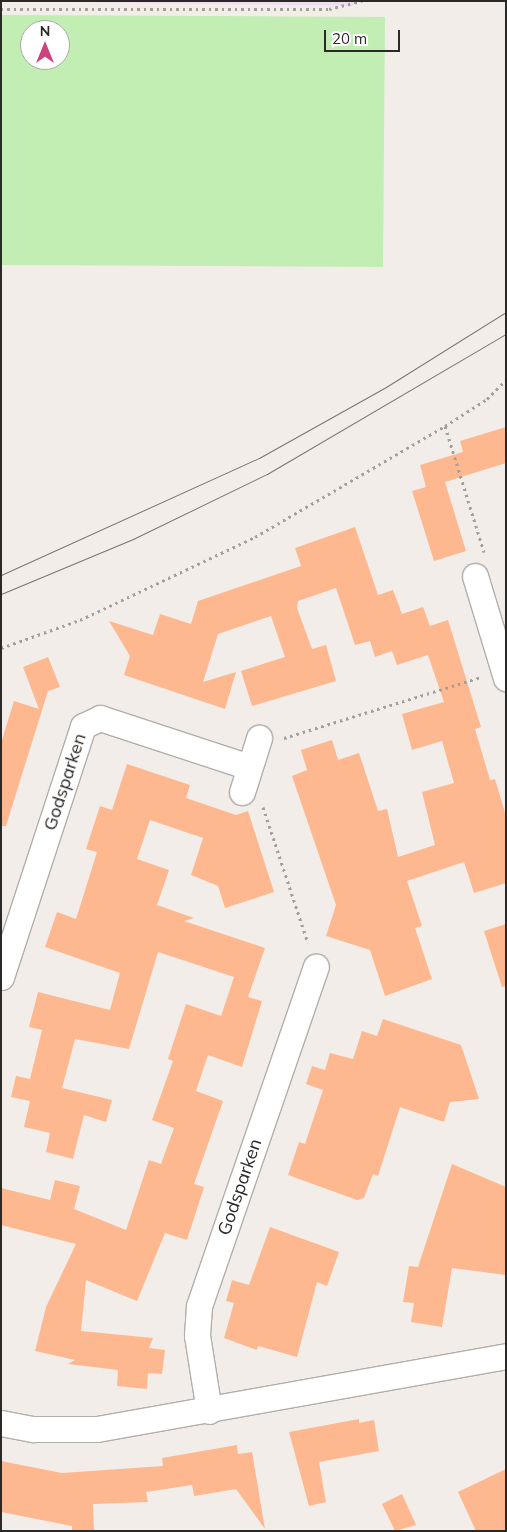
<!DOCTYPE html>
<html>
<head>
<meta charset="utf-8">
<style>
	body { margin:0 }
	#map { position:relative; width:507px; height:1532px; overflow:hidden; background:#f3ede9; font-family:Mulish,sans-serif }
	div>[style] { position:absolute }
	.education>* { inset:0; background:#f0def0 }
	.green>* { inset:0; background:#c2edb3 }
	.building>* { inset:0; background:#feb88f }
	.path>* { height:3px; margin-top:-1.5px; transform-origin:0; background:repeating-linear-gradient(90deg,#a39f9b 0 2.5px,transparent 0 6.5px) }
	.roads { filter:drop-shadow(1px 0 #b3aeaa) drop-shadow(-1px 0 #b3aeaa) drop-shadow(0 1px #b3aeaa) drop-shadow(0 -1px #b3aeaa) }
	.minor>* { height:25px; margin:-12.5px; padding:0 12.5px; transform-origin:12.5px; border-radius:12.5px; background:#fff }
	.tram>* { height:1px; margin:-0.5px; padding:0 0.5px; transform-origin:0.5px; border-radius:0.5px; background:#787572 }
	span { translate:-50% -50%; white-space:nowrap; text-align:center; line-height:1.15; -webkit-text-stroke:4px #fff; paint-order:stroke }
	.street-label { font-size:18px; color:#2b2927 }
	.frame { position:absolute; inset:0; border:2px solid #2b2927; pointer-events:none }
	.north { position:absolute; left:20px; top:20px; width:50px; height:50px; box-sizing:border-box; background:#fff; border:1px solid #aaa9a9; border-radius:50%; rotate:0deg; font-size:14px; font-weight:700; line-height:20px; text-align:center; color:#2b2927 }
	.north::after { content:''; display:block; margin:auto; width:18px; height:22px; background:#cb437f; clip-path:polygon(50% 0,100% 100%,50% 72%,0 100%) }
	.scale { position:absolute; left:324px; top:30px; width:76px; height:22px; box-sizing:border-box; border:2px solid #2b2927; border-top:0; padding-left:6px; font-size:15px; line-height:18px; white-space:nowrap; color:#2b2927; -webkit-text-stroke:4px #fff; paint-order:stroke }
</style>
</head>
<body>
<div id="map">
	<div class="education">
		<div style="clip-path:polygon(1px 1px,360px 1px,352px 6px)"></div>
	</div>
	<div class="green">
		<div style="clip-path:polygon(evenodd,1px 15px,385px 17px,383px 267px,1px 265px,1px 15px,30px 30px,60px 30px,60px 60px,30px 60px,30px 30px)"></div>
	</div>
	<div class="building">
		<div style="clip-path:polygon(506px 427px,506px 463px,445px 482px,466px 551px,434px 561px,412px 491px,426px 487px,420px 465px,463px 452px,460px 441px)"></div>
		<div style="clip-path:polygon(355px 527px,378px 595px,393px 590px,402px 614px,423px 607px,430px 626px,448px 620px,481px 727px,475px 729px,490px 780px,495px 779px,506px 816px,506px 883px,474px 893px,464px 862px,407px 881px,422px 926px,415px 928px,432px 979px,385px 996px,370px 950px,326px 936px,336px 905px,292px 776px,307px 770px,301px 750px,332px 740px,338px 760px,359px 753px,378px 811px,387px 809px,398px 857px,435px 845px,422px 792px,454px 783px,442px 741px,412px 750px,402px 714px,444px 702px,428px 655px,397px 665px,392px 651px,375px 657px,370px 641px,355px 645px,336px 588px,298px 601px,297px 608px,312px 649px,326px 645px,336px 681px,252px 706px,241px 671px,285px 657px,271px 616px,218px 634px,203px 682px,236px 672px,225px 709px,124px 675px,130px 656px,109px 621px,153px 635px,160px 614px,191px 624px,198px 601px,301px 566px,295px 548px)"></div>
		<div style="clip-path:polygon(48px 657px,60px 687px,48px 691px,6px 826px,1px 826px,1px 743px,14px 701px,39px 709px,23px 667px)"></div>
		<div style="clip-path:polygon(127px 764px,190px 785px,186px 798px,236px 815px,248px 811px,274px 892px,225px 908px,218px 886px,191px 875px,203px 838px,150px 820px,137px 859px,169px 870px,157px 905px,194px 918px,184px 921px,265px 948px,248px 997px,262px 1001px,242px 1067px,208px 1055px,196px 1091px,223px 1101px,194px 1184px,204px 1187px,187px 1240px,165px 1233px,137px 1301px,86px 1280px,81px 1331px,153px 1338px,149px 1348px,165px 1350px,162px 1374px,148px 1373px,147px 1389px,117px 1386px,118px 1370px,68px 1364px,75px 1360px,35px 1351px,46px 1307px,76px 1244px,1px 1225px,1px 1188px,50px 1200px,55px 1180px,80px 1186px,74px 1209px,126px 1230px,149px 1160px,161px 1164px,174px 1128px,152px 1120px,173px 1061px,168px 1059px,186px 1004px,221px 1016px,234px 977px,158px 952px,129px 1049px,75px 1039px,62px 1088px,112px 1100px,106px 1122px,84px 1115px,73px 1159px,46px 1152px,50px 1133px,24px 1127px,30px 1101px,11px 1097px,16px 1076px,30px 1079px,42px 1030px,29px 1027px,38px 992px,110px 1010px,120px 973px,45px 947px,57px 912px,76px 919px,97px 852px,86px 849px,100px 806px,112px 810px)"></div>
		<div style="clip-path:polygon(506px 924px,506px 986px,502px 987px,484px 931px)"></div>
		<div style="clip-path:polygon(383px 1019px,461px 1045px,479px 1099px,450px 1102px,444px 1122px,400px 1107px,378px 1176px,373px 1174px,364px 1198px,357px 1200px,288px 1175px,299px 1142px,305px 1144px,323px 1090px,306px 1084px,312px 1066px,325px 1070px,330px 1053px,353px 1059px,362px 1031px,377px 1036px)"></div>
		<div style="clip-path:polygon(452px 1164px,506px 1187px,506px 1275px,452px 1268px,442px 1327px,411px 1322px,414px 1303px,403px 1302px,409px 1266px,418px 1267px)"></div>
		<div style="clip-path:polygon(270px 1227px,339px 1252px,327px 1286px,317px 1282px,297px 1357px,258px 1346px,257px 1350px,224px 1338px,234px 1303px,226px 1301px,232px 1280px,249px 1285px)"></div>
		<div style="clip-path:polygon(359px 1419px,359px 1423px,374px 1420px,379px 1451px,319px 1462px,326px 1502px,309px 1506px,289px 1432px)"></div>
		<div style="clip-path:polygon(237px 1445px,238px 1454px,252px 1452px,265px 1529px,236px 1489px,194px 1496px,192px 1485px,146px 1492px,148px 1502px,93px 1504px,94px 1531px,72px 1531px,72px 1526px,1px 1512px,1px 1461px,62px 1473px,163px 1466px,162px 1458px)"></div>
		<div style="clip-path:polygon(506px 1469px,506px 1531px,476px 1531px,458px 1492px)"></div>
		<div style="clip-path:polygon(402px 1494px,416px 1525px,395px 1531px,382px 1504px)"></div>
	</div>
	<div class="path">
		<div style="left:1px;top:9px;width:328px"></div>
		<div style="left:329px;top:9px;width:34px;rotate:-14deg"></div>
		<div style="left:445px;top:426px;width:132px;rotate:72.8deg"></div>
		<div style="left:1px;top:648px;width:84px;rotate:-19.5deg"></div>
		<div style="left:80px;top:620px;width:194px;rotate:-25.4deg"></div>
		<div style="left:255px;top:537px;width:220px;rotate:-30.3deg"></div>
		<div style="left:445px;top:426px;width:50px;rotate:-32.7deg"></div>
		<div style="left:487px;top:399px;width:27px;rotate:-45deg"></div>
		<div style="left:284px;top:738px;width:206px;rotate:-17.2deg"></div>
		<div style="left:263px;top:807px;width:143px;rotate:71.7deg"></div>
	</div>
	<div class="roads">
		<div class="minor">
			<div style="left:475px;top:576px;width:107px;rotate:73.1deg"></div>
			<div style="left:242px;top:792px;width:57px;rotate:-72.5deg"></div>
			<div style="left:1px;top:977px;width:264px;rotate:-71.9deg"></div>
			<div style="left:83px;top:726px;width:19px;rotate:-25deg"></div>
			<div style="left:100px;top:718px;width:157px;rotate:18.2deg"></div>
			<div style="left:209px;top:1411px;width:77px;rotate:-99deg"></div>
			<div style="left:197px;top:1335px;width:29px;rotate:-86deg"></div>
			<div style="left:199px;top:1306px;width:359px;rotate:-71deg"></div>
			<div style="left:1px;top:1423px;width:33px;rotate:11deg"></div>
			<div style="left:33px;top:1429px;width:64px"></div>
			<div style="left:97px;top:1429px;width:415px;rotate:-10.1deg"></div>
		</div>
	</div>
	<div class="tram">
		<div style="left:1px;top:575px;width:283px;rotate:-24.4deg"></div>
		<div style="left:259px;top:458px;width:145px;rotate:-29.2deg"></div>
		<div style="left:386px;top:387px;width:142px;rotate:-32deg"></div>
		<div style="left:1px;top:594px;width:143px;rotate:-22.6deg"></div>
		<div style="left:133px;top:539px;width:149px;rotate:-25.9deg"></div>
		<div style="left:267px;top:474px;width:277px;rotate:-30.4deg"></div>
	</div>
	<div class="street-label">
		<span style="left:65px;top:782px;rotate:-72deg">Godsparken</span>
		<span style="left:240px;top:1187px;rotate:-71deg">Godsparken</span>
	</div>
	<div class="frame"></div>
	<div class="north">N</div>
	<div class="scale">20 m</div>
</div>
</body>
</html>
